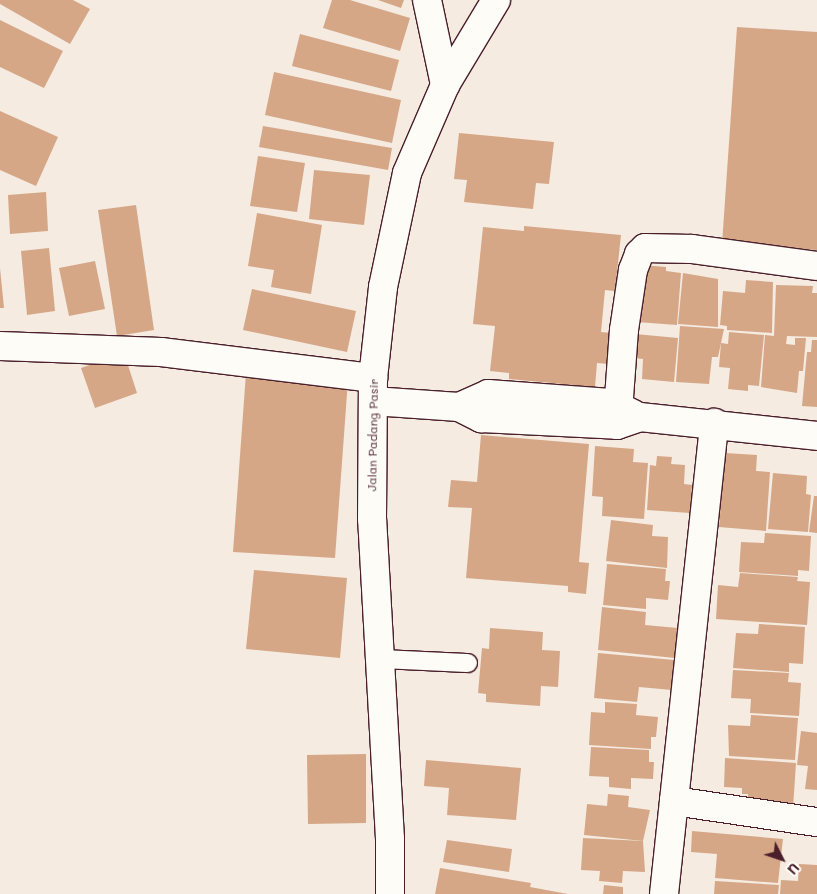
<!DOCTYPE html>
<html>
<head>
<meta charset="utf-8">
<style>
	body { margin:0 }
	#map { position:relative; width:817px; height:894px; overflow:hidden; background:#f5ebe1; font-family:Mali,sans-serif }
	div>[style] { position:absolute }
	.building>* { inset:0; background:#d5a787 }
	.roads { filter:drop-shadow(1px 0 #4a1f2b) drop-shadow(-1px 0 #4a1f2b) drop-shadow(0 1px #4a1f2b) drop-shadow(0 -1px #4a1f2b) }
	.service>* { height:18px; margin:-9px; padding:0 9px; transform-origin:9px; border-radius:9px; background:#fdfcf7 }
	.minor>* { height:28px; margin:-14px; padding:0 14px; transform-origin:14px; border-radius:14px; background:#fdfcf7 }
	.trunk>* { height:28px; margin:-14px; padding:0 14px; transform-origin:14px; border-radius:14px; background:#fdfcf7 }
	span { translate:-50% -50%; white-space:nowrap; text-align:center; line-height:1.15; -webkit-text-stroke:4px #fdfcf7; paint-order:stroke }
	.street-label { font-size:12px; color:#4a1f2b }
	.north { position:absolute; left:757px; top:834px; width:50px; height:50px; -webkit-text-stroke:4px #fdfcf7; paint-order:stroke; rotate:131deg; font-size:14px; font-weight:700; line-height:20px; text-align:center; color:#4a1f2b }
	.north::after { content:''; display:block; margin:auto; width:18px; height:22px; background:#4a1f2b; clip-path:polygon(50% 0,100% 100%,50% 72%,0 100%) }
</style>
</head>
<body>
<div id="map">
	<div class="building">
		<div style="clip-path:polygon(0 0,73px 0,90px 9px,70px 44px,0 4px)"></div>
		<div style="clip-path:polygon(332px 0,350px 0,410px 18px,400px 51px,323px 28px)"></div>
		<div style="clip-path:polygon(378px 0,404px 0,401px 8px)"></div>
		<div style="clip-path:polygon(0 20px,63px 51px,44px 88px,0 67px)"></div>
		<div style="clip-path:polygon(737px 27px,817px 32px,817px 250px,722px 244px)"></div>
		<div style="clip-path:polygon(300px 34px,399px 60px,391px 91px,292px 66px)"></div>
		<div style="clip-path:polygon(274px 72px,401px 100px,392px 143px,265px 115px)"></div>
		<div style="clip-path:polygon(0 111px,58px 137px,36px 186px,0 170px)"></div>
		<div style="clip-path:polygon(263px 126px,392px 148px,388px 170px,259px 147px)"></div>
		<div style="clip-path:polygon(459px 133px,554px 142px,549px 184px,536px 183px,533px 209px,464px 202px,467px 180px,454px 179px)"></div>
		<div style="clip-path:polygon(258px 156px,305px 163px,297px 212px,250px 206px)"></div>
		<div style="clip-path:polygon(314px 170px,370px 175px,364px 225px,309px 219px)"></div>
		<div style="clip-path:polygon(46px 192px,48px 231px,10px 234px,8px 195px)"></div>
		<div style="clip-path:polygon(136px 205px,154px 330px,117px 336px,98px 210px)"></div>
		<div style="clip-path:polygon(257px 213px,322px 225px,311px 294px,271px 287px,274px 270px,248px 266px)"></div>
		<div style="clip-path:polygon(524px 226px,621px 235px,615px 291px,605px 290px,601px 332px,611px 333px,608px 364px,597px 363px,595px 387px,509px 379px,509px 373px,490px 371px,495px 326px,473px 324px,483px 227px,524px 231px)"></div>
		<div style="clip-path:polygon(49px 248px,55px 311px,27px 315px,21px 251px)"></div>
		<div style="clip-path:polygon(95px 261px,105px 309px,69px 316px,59px 268px)"></div>
		<div style="clip-path:polygon(642px 265px,666px 267px,666px 271px,681px 273px,677px 325px,637px 322px)"></div>
		<div style="clip-path:polygon(0 268px,4px 308px,0 308px)"></div>
		<div style="clip-path:polygon(683px 273px,718px 279px,718px 327px,678px 324px)"></div>
		<div style="clip-path:polygon(746px 280px,773px 282px,772px 333px,727px 330px,727px 326px,720px 325px,723px 291px,745px 293px)"></div>
		<div style="clip-path:polygon(776px 285px,813px 286px,812px 293px,817px 293px,817px 337px,787px 336px,786px 344px,795px 345px,795px 338px,806px 338px,803px 371px,799px 371px,797px 393px,761px 387px,765px 335px,774px 336px)"></div>
		<div style="clip-path:polygon(252px 289px,356px 311px,347px 352px,243px 330px)"></div>
		<div style="clip-path:polygon(680px 326px,724px 329px,718px 357px,712px 357px,709px 384px,676px 382px)"></div>
		<div style="clip-path:polygon(729px 332px,764px 335px,759px 386px,748px 385px,748px 391px,728px 389px,730px 368px,719px 367px,721px 343px,728px 344px)"></div>
		<div style="clip-path:polygon(635px 334px,678px 338px,674px 382px,642px 379px,643px 359px,633px 358px)"></div>
		<div style="clip-path:polygon(812px 340px,817px 340px,817px 407px,802px 406px,807px 352px,811px 352px)"></div>
		<div style="clip-path:polygon(124px 353px,137px 393px,95px 408px,81px 368px)"></div>
		<div style="clip-path:polygon(246px 373px,348px 380px,335px 558px,233px 552px)"></div>
		<div style="clip-path:polygon(481px 435px,589px 444px,579px 562px,589px 563px,586px 594px,568px 592px,568px 586px,466px 578px,472px 508px,448px 507px,451px 480px,477px 482px)"></div>
		<div style="clip-path:polygon(595px 446px,634px 449px,633px 462px,648px 463px,644px 519px,602px 516px,603px 497px,592px 496px)"></div>
		<div style="clip-path:polygon(725px 453px,757px 455px,756px 471px,770px 472px,766px 531px,719px 527px)"></div>
		<div style="clip-path:polygon(657px 456px,672px 457px,671px 464px,685px 465px,684px 484px,692px 485px,690px 513px,647px 510px,650px 465px,656px 466px)"></div>
		<div style="clip-path:polygon(773px 473px,807px 476px,806px 494px,811px 495px,808px 532px,768px 529px)"></div>
		<div style="clip-path:polygon(814px 496px,817px 496px,817px 533px,809px 532px)"></div>
		<div style="clip-path:polygon(611px 520px,653px 525px,652px 536px,668px 537px,667px 568px,606px 561px)"></div>
		<div style="clip-path:polygon(765px 533px,811px 536px,809px 571px,798px 570px,798px 576px,739px 572px,741px 542px,764px 543px)"></div>
		<div style="clip-path:polygon(607px 564px,666px 569px,665px 581px,670px 581px,668px 600px,646px 598px,646px 609px,603px 605px)"></div>
		<div style="clip-path:polygon(254px 570px,347px 578px,340px 658px,246px 649px)"></div>
		<div style="clip-path:polygon(740px 573px,798px 577px,797px 581px,810px 582px,807px 625px,716px 619px,718px 585px,738px 587px)"></div>
		<div style="clip-path:polygon(602px 607px,646px 612px,645px 625px,678px 628px,675px 658px,598px 650px)"></div>
		<div style="clip-path:polygon(759px 624px,805px 627px,803px 664px,789px 663px,789px 672px,733px 668px,736px 633px,758px 634px)"></div>
		<div style="clip-path:polygon(490px 628px,543px 632px,542px 650px,560px 651px,558px 687px,541px 686px,540px 706px,486px 702px,486px 694px,478px 693px,482px 648px,489px 649px)"></div>
		<div style="clip-path:polygon(598px 653px,674px 660px,672px 690px,639px 687px,637px 702px,594px 698px)"></div>
		<div style="clip-path:polygon(733px 670px,789px 673px,788px 682px,801px 683px,799px 716px,750px 713px,751px 699px,731px 698px)"></div>
		<div style="clip-path:polygon(605px 702px,637px 704px,636px 715px,658px 717px,656px 737px,651px 737px,651px 749px,589px 745px,591px 712px,605px 713px)"></div>
		<div style="clip-path:polygon(751px 715px,798px 718px,795px 760px,729px 756px,728px 725px,750px 726px)"></div>
		<div style="clip-path:polygon(801px 731px,817px 733px,817px 790px,805px 789px,808px 766px,797px 765px)"></div>
		<div style="clip-path:polygon(591px 747px,649px 750px,649px 762px,654px 762px,653px 779px,631px 778px,631px 789px,609px 787px,609px 777px,589px 776px)"></div>
		<div style="clip-path:polygon(366px 754px,366px 823px,308px 824px,307px 755px)"></div>
		<div style="clip-path:polygon(725px 758px,796px 763px,793px 808px,747px 805px,748px 794px,742px 794px,742px 788px,724px 787px)"></div>
		<div style="clip-path:polygon(426px 760px,521px 768px,516px 820px,447px 815px,449px 788px,424px 786px)"></div>
		<div style="clip-path:polygon(608px 794px,629px 796px,628px 807px,650px 810px,643px 841px,584px 835px,587px 804px,607px 806px)"></div>
		<div style="clip-path:polygon(692px 831px,783px 839px,778px 883px,715px 878px,717px 854px,691px 852px)"></div>
		<div style="clip-path:polygon(583px 838px,643px 841px,645px 872px,623px 871px,622px 883px,599px 881px,600px 871px,581px 870px)"></div>
		<div style="clip-path:polygon(447px 840px,512px 849px,509px 872px,443px 862px)"></div>
		<div style="clip-path:polygon(799px 864px,817px 865px,817px 894px,780px 894px,781px 880px,798px 881px)"></div>
		<div style="clip-path:polygon(440px 868px,531px 883px,530px 887px,568px 894px,435px 894px)"></div>
		<div style="clip-path:polygon(715px 881px,779px 885px,778px 894px,714px 894px)"></div>
		<div style="clip-path:polygon(604px 885px,623px 887px,623px 894px,603px 894px)"></div>
	</div>
	<div class="roads">
		<div class="service">
			<div style="left:380px;top:659px;width:88px;rotate:2.6deg"></div>
		</div>
		<div class="minor">
			<div style="left:427px;top:0;width:87px;rotate:78deg"></div>
			<div style="left:0;top:346px;width:161px;rotate:2.1deg"></div>
			<div style="left:161px;top:352px;width:214px;rotate:7deg"></div>
			<div style="left:373px;top:401px;width:86px;rotate:4deg"></div>
			<div style="left:459px;top:407px;width:25px;rotate:27deg"></div>
			<div style="left:481px;top:418px;width:136px;rotate:2.9deg"></div>
			<div style="left:617px;top:425px;width:24px;rotate:-19deg"></div>
			<div style="left:640px;top:417px;width:178px;rotate:6.1deg"></div>
			<div style="left:459px;top:407px;width:32px;rotate:-24deg"></div>
			<div style="left:488px;top:394px;width:123px;rotate:4.2deg"></div>
			<div style="left:611px;top:403px;width:25px;rotate:26deg"></div>
			<div style="left:617px;top:425px;width:95px;rotate:-85.8deg"></div>
			<div style="left:624px;top:330px;width:61px;rotate:-81.5deg"></div>
			<div style="left:633px;top:270px;width:17px;rotate:-69deg"></div>
			<div style="left:639px;top:254px;width:8px;rotate:-45deg"></div>
			<div style="left:645px;top:248px;width:47px;rotate:1.2deg"></div>
			<div style="left:692px;top:249px;width:126px;rotate:7.7deg"></div>
			<div style="left:674px;top:801px;width:145px;rotate:8.4deg"></div>
			<div style="left:664px;top:894px;width:474px;rotate:-83.9deg"></div>
		</div>
		<div class="trunk">
			<div style="left:390px;top:894px;width:55px;rotate:-90deg"></div>
			<div style="left:390px;top:839px;width:321px;rotate:-93.2deg"></div>
			<div style="left:372px;top:519px;width:141px;rotate:-89.6deg"></div>
			<div style="left:373px;top:378px;width:92px;rotate:-83.7deg"></div>
			<div style="left:383px;top:287px;width:116px;rotate:-78.1deg"></div>
			<div style="left:407px;top:173px;width:96px;rotate:-66.6deg"></div>
			<div style="left:445px;top:85px;width:99px;rotate:-59deg"></div>
		</div>
	</div>
	<div class="street-label">
		<span style="left:373px;top:435px;rotate:-89deg">Jalan Padang Pasir</span>
	</div>
	<div class="north">U</div>
</div>
</body>
</html>
